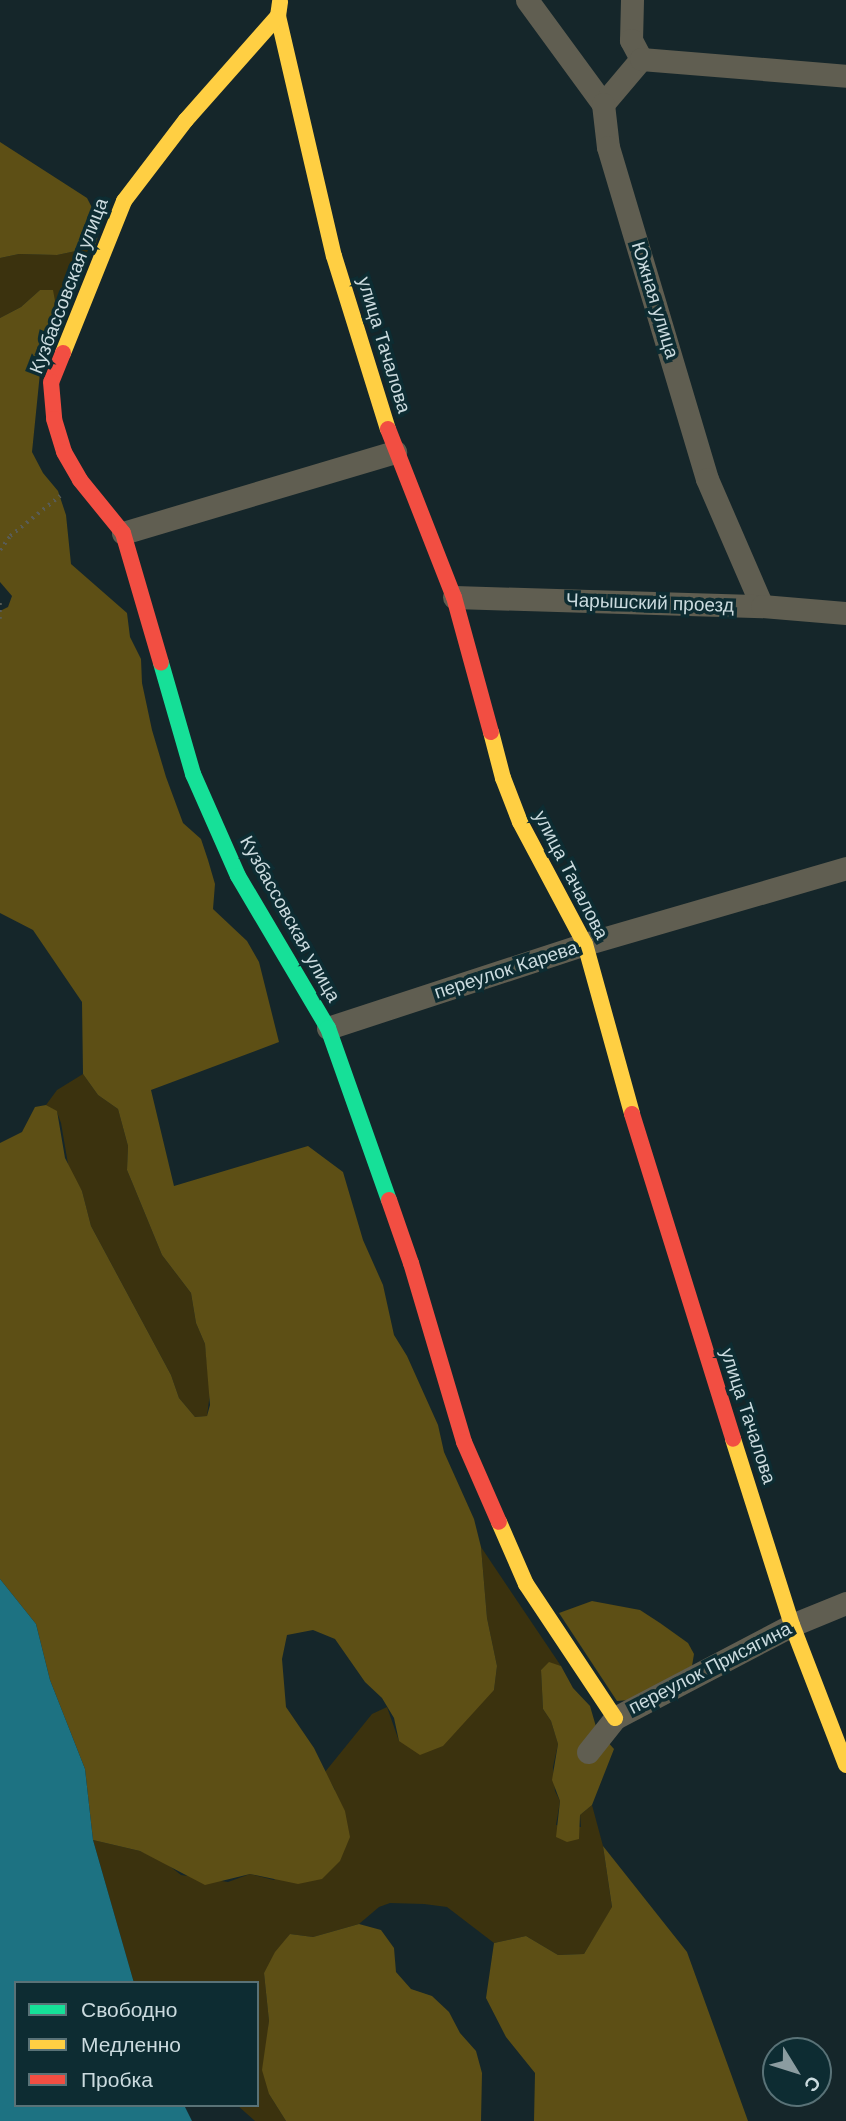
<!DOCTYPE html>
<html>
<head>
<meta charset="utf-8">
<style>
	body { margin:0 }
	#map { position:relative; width:846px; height:2121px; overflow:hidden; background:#15262a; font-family:Helvetica,sans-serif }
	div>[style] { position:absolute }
	.green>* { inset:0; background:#3b320e }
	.forest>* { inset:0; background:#5d4f15 }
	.water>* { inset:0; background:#1d7282 }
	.path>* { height:3.5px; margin-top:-1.75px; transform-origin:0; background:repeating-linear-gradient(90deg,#595c55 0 2px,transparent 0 7px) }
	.street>* { height:23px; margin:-11.5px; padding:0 11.5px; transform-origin:11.5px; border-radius:11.5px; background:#605e51 }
	.fast>* { height:16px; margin:-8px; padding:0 8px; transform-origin:8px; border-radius:8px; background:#16e098 }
	.slow>* { height:16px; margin:-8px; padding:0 8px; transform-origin:8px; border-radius:8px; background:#ffcf43 }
	.jam>* { height:16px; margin:-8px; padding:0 8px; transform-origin:8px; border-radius:8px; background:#f24e42 }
	span { translate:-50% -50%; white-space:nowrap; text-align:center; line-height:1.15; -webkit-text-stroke:7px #0d2c32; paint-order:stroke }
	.street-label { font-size:19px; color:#cbdbdf }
	.legend { position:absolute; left:14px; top:1981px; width:245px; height:126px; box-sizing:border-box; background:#0d2c32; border:2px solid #597277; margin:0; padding:9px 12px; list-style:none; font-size:21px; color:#cbdbdf }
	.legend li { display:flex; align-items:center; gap:14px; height:35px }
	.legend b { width:35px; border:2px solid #597277 }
	.north { position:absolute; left:762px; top:2037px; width:70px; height:70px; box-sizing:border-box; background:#0d2c32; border:2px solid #597277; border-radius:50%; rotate:128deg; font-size:19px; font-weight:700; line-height:28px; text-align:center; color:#cbdbdf }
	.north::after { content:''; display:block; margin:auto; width:24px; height:32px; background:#8b9ca0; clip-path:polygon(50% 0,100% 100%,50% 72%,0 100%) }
</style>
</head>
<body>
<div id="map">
	<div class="green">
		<div style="clip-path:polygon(95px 247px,77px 281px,53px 314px,55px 301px,40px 290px,21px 307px,0 318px,0 258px,19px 254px,57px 255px)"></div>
		<div style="clip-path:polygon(83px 1074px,98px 1095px,118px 1109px,128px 1146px,127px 1170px,132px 1182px,162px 1255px,191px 1293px,196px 1323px,205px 1344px,210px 1393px,207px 1416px,195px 1417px,179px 1398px,171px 1375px,91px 1226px,82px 1191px,69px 1170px,61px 1123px,57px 1112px,46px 1105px,57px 1090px)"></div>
		<div style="clip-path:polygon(481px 1547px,561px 1666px,549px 1663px,541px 1670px,543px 1709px,551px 1721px,558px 1744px,553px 1767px,555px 1791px,560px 1801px,556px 1825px,581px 1827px,580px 1815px,592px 1805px,603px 1846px,612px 1908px,584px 1954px,558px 1955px,526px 1936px,494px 1943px,447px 1907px,424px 1904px,390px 1903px,379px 1907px,359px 1924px,313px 1937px,290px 1934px,264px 1973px,269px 2021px,267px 2044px,269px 2094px,286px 2121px,255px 2121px,237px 2105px,257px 2105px,257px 1983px,134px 1983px,93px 1840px,140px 1851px,162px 1860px,181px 1875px,228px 1882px,250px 1874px,274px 1880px,335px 1790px,325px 1772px,372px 1714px,387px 1707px,399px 1741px,494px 1690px,497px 1666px,487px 1618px)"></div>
	</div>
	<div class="forest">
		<div style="clip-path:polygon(0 142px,87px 198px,101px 225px,95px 247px,57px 255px,19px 254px,0 258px)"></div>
		<div style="clip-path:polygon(40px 290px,53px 290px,55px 301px,41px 363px,32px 452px,43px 473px,58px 491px,66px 515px,71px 564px,127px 613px,130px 637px,141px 659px,142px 683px,152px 730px,166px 777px,183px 823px,201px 839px,208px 860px,215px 884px,213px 909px,247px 941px,259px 962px,279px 1042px,151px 1090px,174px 1186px,308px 1146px,343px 1172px,363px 1240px,383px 1285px,394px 1335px,407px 1356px,438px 1425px,444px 1452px,474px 1519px,481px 1547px,487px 1618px,497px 1666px,494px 1690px,443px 1746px,420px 1755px,399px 1741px,394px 1718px,382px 1698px,365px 1682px,335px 1639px,313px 1630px,287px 1635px,282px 1659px,286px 1707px,314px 1748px,345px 1811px,350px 1837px,340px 1861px,322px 1879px,298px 1884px,250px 1874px,205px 1885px,140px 1851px,93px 1840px,85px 1769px,50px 1680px,36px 1624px,0 1579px,0 1143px,22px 1132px,35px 1107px,46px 1105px,57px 1111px,65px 1158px,82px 1191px,91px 1226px,171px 1375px,179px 1398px,195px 1417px,207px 1416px,210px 1405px,205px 1344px,196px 1323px,191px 1293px,162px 1255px,132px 1182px,127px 1170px,128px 1146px,118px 1109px,98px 1095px,83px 1074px,82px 1002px,33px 930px,0 913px,0 611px,8px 607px,12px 596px,0 582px,0 318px,21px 307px)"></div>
		<div style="clip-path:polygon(592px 1601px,640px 1610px,660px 1623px,688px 1643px,694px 1654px,692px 1666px,629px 1700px,617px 1701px,559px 1613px)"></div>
		<div style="clip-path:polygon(549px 1662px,561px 1666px,573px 1688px,590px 1706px,597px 1730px,614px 1749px,592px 1805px,580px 1815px,579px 1839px,567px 1842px,556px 1837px,560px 1801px,552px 1780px,558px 1744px,551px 1721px,543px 1709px,541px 1670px)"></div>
		<div style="clip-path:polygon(603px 1846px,687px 1952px,748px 2121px,534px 2121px,535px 2073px,506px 2037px,486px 1998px,494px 1943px,526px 1936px,558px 1955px,584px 1954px,612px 1907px)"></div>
		<div style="clip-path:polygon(359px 1924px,381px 1930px,394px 1948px,396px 1972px,411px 1989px,432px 1996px,449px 2012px,460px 2033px,476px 2051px,482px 2073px,481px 2121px,286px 2121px,269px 2094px,262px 2070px,269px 2021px,264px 1973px,275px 1952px,290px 1934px,313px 1937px)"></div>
	</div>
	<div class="water">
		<div style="clip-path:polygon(0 1579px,36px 1624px,50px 1680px,85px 1769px,93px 1840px,134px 1983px,16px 1983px,16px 2105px,184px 2105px,192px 2121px,0 2121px)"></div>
	</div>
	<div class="path">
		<div style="left:0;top:550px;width:17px;rotate:-54deg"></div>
		<div style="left:10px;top:536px;width:64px;rotate:-38.7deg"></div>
		<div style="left:0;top:603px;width:16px;rotate:90deg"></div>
	</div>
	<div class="street">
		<div style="left:527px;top:0;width:129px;rotate:53.8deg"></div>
		<div style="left:632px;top:0;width:40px;rotate:91.4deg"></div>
		<div style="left:631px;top:40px;width:21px;rotate:62deg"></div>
		<div style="left:641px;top:59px;width:59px;rotate:130.2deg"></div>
		<div style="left:603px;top:104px;width:43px;rotate:83.4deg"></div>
		<div style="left:608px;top:147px;width:346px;rotate:73.4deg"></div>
		<div style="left:707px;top:479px;width:138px;rotate:66.6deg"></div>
		<div style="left:641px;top:59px;width:206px;rotate:4.7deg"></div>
		<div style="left:123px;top:533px;width:284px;rotate:-16.6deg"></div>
		<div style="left:454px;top:597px;width:308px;rotate:1.7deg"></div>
		<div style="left:762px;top:606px;width:84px;rotate:4.8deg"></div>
		<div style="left:328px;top:1028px;width:270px;rotate:-18.1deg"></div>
		<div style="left:585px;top:944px;width:272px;rotate:-16.2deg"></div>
		<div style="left:588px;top:1752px;width:43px;rotate:-51.5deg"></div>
		<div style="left:615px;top:1718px;width:200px;rotate:-27.7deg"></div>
		<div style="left:792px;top:1625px;width:58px;rotate:-22.2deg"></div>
	</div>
	<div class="fast">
		<div style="left:161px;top:663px;width:116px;rotate:73.9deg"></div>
		<div style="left:193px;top:774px;width:111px;rotate:66.2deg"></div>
		<div style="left:238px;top:876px;width:177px;rotate:59.4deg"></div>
		<div style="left:328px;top:1028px;width:182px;rotate:70.5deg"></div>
	</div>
	<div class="slow">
		<div style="left:280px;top:2px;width:14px;rotate:98deg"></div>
		<div style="left:278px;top:16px;width:246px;rotate:76.9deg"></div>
		<div style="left:334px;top:256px;width:181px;rotate:72.7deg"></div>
		<div style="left:63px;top:353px;width:164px;rotate:-68.1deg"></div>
		<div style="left:124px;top:201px;width:102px;rotate:-52.6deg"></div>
		<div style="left:186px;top:120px;width:139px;rotate:-48.5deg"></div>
		<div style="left:491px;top:732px;width:48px;rotate:75.4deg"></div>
		<div style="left:503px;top:778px;width:47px;rotate:68.9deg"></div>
		<div style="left:520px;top:822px;width:138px;rotate:62deg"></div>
		<div style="left:585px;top:944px;width:176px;rotate:74.5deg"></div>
		<div style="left:733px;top:1439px;width:195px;rotate:72.4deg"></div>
		<div style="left:792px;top:1625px;width:150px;rotate:68.9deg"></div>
		<div style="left:499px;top:1522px;width:68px;rotate:66.5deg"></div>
		<div style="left:526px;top:1584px;width:161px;rotate:56.4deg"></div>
	</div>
	<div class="jam">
		<div style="left:63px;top:353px;width:31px;rotate:112deg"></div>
		<div style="left:51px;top:382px;width:37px;rotate:85deg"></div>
		<div style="left:54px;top:419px;width:34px;rotate:73deg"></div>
		<div style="left:64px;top:452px;width:32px;rotate:60deg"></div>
		<div style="left:80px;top:480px;width:68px;rotate:50.9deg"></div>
		<div style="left:123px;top:533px;width:135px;rotate:73.7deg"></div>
		<div style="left:388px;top:429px;width:180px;rotate:68.6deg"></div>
		<div style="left:454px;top:597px;width:140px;rotate:74.7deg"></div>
		<div style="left:632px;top:1114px;width:340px;rotate:72.7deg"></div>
		<div style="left:389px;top:1200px;width:67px;rotate:70.8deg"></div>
		<div style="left:411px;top:1263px;width:187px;rotate:73.5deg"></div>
		<div style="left:464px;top:1442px;width:87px;rotate:66.4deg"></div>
	</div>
	<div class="street-label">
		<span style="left:69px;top:286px;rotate:-69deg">Кузбассовская улица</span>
		<span style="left:655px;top:300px;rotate:73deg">Южная улица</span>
		<span style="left:384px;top:345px;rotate:73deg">улица Тачалова</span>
		<span style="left:650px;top:603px;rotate:2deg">Чарышский проезд</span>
		<span style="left:571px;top:875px;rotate:63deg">улица Тачалова</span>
		<span style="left:290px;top:919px;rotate:61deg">Кузбассовская улица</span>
		<span style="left:506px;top:970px;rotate:-18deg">переулок Карева</span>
		<span style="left:748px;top:1416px;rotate:72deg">улица Тачалова</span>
		<span style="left:710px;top:1668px;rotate:-27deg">переулок Присягина</span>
	</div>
	<ul class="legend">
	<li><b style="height:9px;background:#16e098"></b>Свободно</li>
	<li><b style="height:9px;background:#ffcf43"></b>Медленно</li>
	<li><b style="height:9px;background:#f24e42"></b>Пробка</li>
	</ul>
	<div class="north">С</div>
</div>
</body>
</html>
